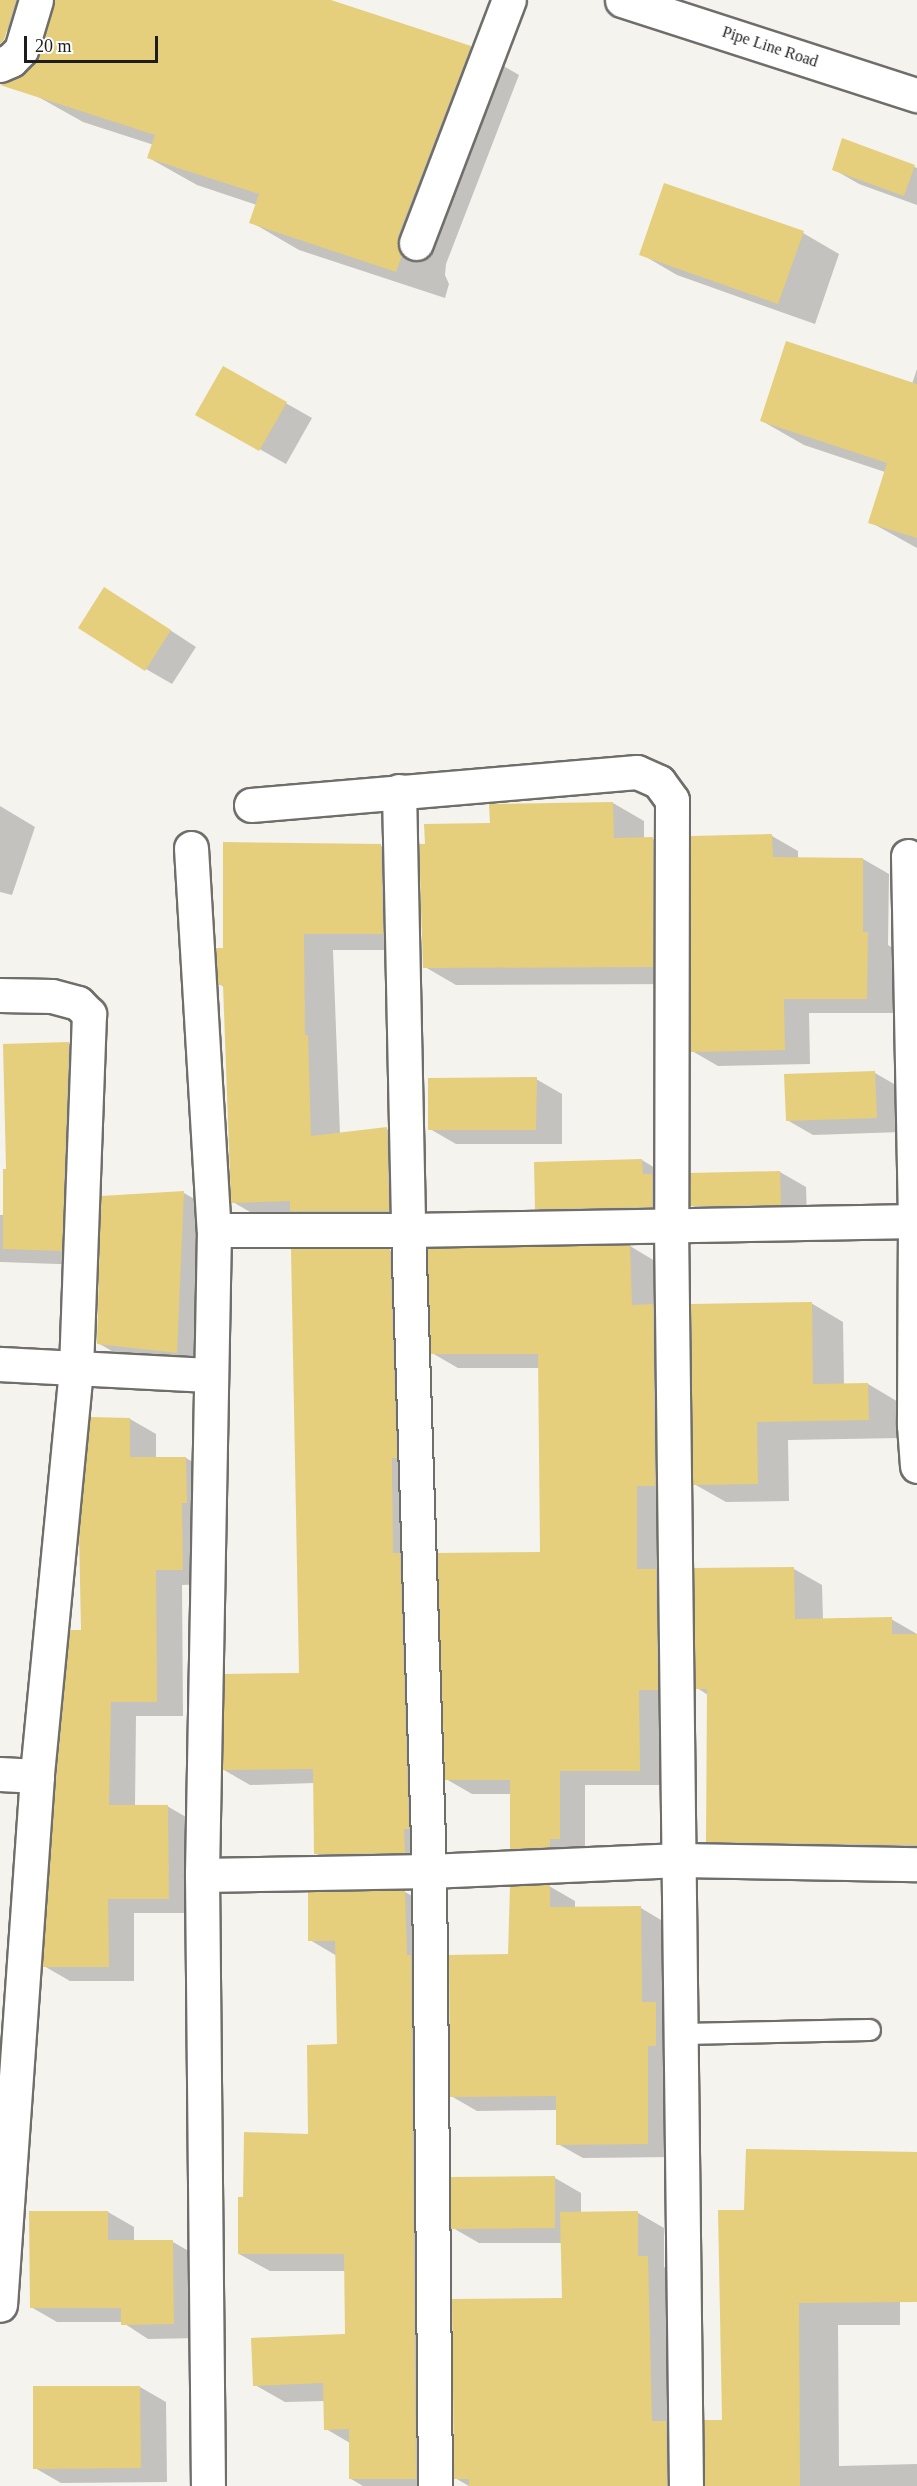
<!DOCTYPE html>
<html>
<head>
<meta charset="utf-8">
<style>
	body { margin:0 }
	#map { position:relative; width:917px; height:2486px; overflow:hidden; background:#f4f3ee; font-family:"Times New Roman",serif }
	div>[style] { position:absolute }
	.shadow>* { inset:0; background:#0003 }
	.building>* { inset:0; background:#e5cf7c }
	.roads { filter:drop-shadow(2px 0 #6f6e6a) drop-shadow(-2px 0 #6f6e6a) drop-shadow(0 2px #6f6e6a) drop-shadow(0 -2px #6f6e6a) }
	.service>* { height:20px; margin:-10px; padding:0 10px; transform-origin:10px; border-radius:10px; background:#fff }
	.minor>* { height:33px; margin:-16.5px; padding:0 16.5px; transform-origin:16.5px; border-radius:16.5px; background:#fff }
	.tertiary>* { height:33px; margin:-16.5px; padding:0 16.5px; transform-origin:16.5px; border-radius:16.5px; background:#fff }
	span { translate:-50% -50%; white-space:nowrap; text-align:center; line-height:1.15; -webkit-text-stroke:4.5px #fff; paint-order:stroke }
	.street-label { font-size:16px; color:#1e1d1c }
	.scale { position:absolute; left:24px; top:36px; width:134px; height:27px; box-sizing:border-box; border:3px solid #1e1d1c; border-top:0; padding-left:8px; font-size:18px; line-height:21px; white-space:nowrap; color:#1e1d1c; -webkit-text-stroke:4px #fff; paint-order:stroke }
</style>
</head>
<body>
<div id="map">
	<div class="shadow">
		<div style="clip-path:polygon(0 0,326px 0,471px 47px,519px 75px,446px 264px,445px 275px,449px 284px,445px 298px,299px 250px,251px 222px,257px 205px,197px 185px,149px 158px,154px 145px,83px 122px,35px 95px,51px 46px,0 29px)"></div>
		<div style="clip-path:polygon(843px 140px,917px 168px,917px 205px,859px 184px,833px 169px)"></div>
		<div style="clip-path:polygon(803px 233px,839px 254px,815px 324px,677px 275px,641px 254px)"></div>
		<div style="clip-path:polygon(224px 368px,312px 418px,286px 464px,197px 414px)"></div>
		<div style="clip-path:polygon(917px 369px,917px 548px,870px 522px,885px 472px,804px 445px,762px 421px,912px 384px)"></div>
		<div style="clip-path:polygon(130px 604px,196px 647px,172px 684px,146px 669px)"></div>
		<div style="clip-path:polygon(613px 803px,644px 821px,644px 839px,653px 839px,684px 857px,683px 984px,456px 985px,425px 967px,426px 846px,491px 824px,491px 805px)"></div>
		<div style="clip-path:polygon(0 806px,35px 827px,12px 895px,0 892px)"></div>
		<div style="clip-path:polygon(772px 836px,798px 851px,798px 859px,863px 859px,889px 874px,888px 945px,893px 948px,893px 1013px,809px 1013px,810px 1064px,718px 1066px,692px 1051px)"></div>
		<div style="clip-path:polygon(381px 846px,411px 863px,412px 950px,333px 950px,340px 1134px,387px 1129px,416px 1146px,418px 1228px,262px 1219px,233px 1202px,224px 987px,219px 984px,224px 950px)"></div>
		<div style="clip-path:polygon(68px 1043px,94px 1058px,87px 1265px,0 1262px,0 1215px,4px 1215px,8px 1171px)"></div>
		<div style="clip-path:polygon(875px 1073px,901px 1088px,902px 1132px,813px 1135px,787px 1120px)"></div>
		<div style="clip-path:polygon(536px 1079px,562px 1094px,562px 1144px,456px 1144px,430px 1129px)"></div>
		<div style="clip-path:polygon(642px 1160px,668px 1176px,678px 1221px,562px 1223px,536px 1208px)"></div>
		<div style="clip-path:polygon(780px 1172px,806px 1187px,807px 1219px,717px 1220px,691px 1205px)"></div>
		<div style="clip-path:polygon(184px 1193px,210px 1208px,203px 1367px,124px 1358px,98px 1343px)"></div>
		<div style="clip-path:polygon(630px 1246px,655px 1261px,665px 1785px,585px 1785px,585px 1853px,537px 1862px,512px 1848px,512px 1794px,472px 1794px,446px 1779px,542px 1553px,540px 1368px,458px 1368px,432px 1353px)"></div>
		<div style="clip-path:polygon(389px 1250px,416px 1265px,430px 1867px,342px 1868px,315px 1853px,314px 1783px,250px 1785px,224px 1770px,301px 1674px)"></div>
		<div style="clip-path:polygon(811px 1303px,843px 1322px,844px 1385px,868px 1384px,900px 1403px,900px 1438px,788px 1440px,789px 1501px,726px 1502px,694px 1484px)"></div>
		<div style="clip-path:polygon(92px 1418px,130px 1419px,156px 1434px,156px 1458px,186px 1458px,212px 1473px,209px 1584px,182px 1585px,183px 1716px,136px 1716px,135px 1806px,167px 1806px,193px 1821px,194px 1913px,134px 1913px,134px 1981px,70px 1981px,44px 1966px,82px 1632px)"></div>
		<div style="clip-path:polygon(794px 1569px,822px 1585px,823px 1620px,891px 1619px,917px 1634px,917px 1859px,736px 1857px,708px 1841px,708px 1695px,697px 1688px)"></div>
		<div style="clip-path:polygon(549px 1886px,575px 1901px,575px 1909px,641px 1908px,666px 1923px,673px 2157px,583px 2158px,558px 2144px,557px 2110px,477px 2111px,451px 2096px,509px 1956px)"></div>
		<div style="clip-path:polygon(405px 1892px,436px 1909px,446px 2486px,363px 2486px,351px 2479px,350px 2443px,326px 2429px,325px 2401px,285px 2402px,255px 2385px,347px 2336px,345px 2271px,270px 2271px,239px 2254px,244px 2198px,310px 2135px,339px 2046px,337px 1956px,310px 1940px,309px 1893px)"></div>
		<div style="clip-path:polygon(917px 2153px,917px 2224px,900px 2224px,900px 2325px,838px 2325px,839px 2466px,917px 2464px,917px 2446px,917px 2486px,707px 2486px,723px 2422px,746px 2211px)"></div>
		<div style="clip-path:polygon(555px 2178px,581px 2193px,581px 2213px,638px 2213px,664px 2228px,664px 2267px,674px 2273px,693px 2486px,469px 2486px,455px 2478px,563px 2299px,562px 2243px,479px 2243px,453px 2228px)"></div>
		<div style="clip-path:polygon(108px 2212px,134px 2227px,134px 2242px,173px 2242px,199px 2257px,200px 2338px,148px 2339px,122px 2322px,57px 2322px,31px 2307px)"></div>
		<div style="clip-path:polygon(140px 2387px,166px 2402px,167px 2482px,61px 2483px,35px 2468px)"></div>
	</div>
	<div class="building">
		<div style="clip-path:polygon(0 0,16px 0,4px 40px,0 44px)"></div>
		<div style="clip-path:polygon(54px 0,331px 0,471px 46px,398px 236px,398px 247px,402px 255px,396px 272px,249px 223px,259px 194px,147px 158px,155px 135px,0 85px,19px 77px,35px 63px)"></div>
		<div style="clip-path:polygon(842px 138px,915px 165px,904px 196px,832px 170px)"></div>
		<div style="clip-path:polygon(664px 183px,804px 231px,778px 304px,639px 255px)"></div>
		<div style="clip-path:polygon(786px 341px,917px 384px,917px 538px,868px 523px,887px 463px,760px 421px)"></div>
		<div style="clip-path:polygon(223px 366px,287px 402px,259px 451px,195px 415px)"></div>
		<div style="clip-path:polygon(104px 587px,171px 630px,145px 671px,78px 628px)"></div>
		<div style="clip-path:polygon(613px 802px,614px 838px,653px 837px,653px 967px,423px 968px,419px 844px,425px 844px,424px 824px,490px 823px,489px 804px)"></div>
		<div style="clip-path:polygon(772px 834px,773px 857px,863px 858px,863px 932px,868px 932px,867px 999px,784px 999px,785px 1050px,690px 1052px,691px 836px)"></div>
		<div style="clip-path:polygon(223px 842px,381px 844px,383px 934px,304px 934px,305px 1035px,308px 1035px,311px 1136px,387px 1127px,389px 1211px,290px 1211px,290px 1201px,231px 1203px,223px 985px,218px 985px,216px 948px,223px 948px)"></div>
		<div style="clip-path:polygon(69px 1042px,62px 1251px,3px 1249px,3px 1169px,6px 1169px,3px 1044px)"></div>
		<div style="clip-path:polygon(875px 1071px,877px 1118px,786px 1121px,784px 1074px)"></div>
		<div style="clip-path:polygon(537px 1077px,536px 1130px,428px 1130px,428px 1078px)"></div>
		<div style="clip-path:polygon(642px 1159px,643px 1174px,652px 1174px,652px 1207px,535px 1209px,534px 1162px)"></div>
		<div style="clip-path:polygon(780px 1171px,781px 1205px,690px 1206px,690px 1173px)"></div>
		<div style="clip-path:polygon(184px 1191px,177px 1353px,97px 1344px,101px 1196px)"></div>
		<div style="clip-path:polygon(630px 1245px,632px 1305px,653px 1304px,655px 1486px,637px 1486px,637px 1569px,656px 1569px,658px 1690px,639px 1690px,640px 1771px,560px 1771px,560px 1839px,550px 1839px,550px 1847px,510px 1849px,510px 1780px,445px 1780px,437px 1553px,540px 1552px,538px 1354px,431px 1354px,427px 1248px)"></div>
		<div style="clip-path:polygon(291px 1249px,390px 1249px,397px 1458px,392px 1458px,393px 1553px,400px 1553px,409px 1829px,404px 1829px,405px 1853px,314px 1854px,313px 1769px,223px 1770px,224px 1674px,299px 1673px)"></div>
		<div style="clip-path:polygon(812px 1302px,813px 1384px,868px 1383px,869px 1420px,757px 1422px,758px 1484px,693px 1485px,691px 1304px)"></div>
		<div style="clip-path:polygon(90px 1417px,130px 1418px,130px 1457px,186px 1457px,187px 1503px,182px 1503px,183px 1570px,156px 1570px,157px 1702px,111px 1702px,109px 1805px,168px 1805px,169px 1899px,108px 1899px,109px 1967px,42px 1967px,56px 1778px,70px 1630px,81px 1630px,79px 1532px)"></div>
		<div style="clip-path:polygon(794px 1567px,795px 1619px,892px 1617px,892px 1634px,917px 1634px,917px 1845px,706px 1842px,707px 1689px,695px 1689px,694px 1568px)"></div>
		<div style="clip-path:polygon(550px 1884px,550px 1907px,641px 1906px,642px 2002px,656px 2002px,656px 2046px,648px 2046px,648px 2144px,556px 2145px,556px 2096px,450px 2097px,449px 1955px,508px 1954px,510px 1886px)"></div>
		<div style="clip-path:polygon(405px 1890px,407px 1955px,411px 1955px,416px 2479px,349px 2479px,349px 2429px,324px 2430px,323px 2383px,253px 2386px,251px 2338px,345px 2334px,344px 2254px,238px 2254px,238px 2197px,243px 2197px,244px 2132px,308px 2134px,307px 2045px,337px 2044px,335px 1941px,308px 1941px,308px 1892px)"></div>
		<div style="clip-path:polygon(746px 2149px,917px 2152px,917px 2302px,799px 2303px,800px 2486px,705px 2486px,704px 2420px,722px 2420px,718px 2210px,744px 2210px)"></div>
		<div style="clip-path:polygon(555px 2176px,555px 2228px,451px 2229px,451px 2177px)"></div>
		<div style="clip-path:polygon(29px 2211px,108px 2211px,108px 2240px,173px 2240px,174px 2324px,121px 2325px,121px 2308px,30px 2308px)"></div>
		<div style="clip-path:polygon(638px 2211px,638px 2256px,648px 2256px,652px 2421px,666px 2421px,667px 2486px,469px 2486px,469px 2479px,454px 2479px,452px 2299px,562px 2298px,560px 2212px)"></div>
		<div style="clip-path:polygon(33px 2386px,140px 2386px,141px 2468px,33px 2469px)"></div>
	</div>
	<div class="roads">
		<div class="service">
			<div style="left:682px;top:2034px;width:188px;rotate:-1.2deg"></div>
		</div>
		<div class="minor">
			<div style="left:0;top:65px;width:12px;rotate:-24deg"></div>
			<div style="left:11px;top:60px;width:14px;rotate:-45deg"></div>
			<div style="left:21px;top:50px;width:52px;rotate:-73.3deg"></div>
			<div style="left:416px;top:243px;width:260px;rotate:-69.1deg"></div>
			<div style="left:399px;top:791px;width:439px;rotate:88.8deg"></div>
			<div style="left:408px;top:1230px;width:641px;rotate:88.12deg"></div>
			<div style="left:429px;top:1871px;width:615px;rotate:89.44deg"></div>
			<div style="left:251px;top:805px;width:387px;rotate:-4.9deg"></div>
			<div style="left:637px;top:772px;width:24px;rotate:24deg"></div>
			<div style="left:659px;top:782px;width:22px;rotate:54deg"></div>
			<div style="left:672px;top:800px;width:424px;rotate:90.1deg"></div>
			<div style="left:671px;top:1224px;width:1262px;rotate:89.32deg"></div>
			<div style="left:191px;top:848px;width:383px;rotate:86.6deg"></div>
			<div style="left:214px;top:1230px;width:645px;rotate:91.07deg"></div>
			<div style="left:202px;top:1875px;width:611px;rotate:89.44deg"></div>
			<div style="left:908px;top:856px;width:366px;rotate:88.9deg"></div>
			<div style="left:915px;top:1222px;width:203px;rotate:90.3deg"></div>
			<div style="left:914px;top:1425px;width:41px;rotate:85.8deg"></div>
			<div style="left:0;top:995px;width:52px;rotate:1.1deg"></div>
			<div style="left:52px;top:996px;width:27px;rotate:15deg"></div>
			<div style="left:78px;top:1003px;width:16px;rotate:45deg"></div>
			<div style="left:89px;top:1014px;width:355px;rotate:92.1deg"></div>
			<div style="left:76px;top:1369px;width:409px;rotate:95.5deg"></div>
			<div style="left:37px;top:1776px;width:530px;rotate:94deg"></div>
			<div style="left:214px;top:1230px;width:194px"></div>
			<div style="left:408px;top:1230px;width:509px;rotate:-1.01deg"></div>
			<div style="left:0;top:1364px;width:211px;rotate:3deg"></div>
			<div style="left:0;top:1774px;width:37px;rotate:3deg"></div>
			<div style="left:202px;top:1875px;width:227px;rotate:-1deg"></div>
			<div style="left:429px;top:1871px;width:251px;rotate:-2.5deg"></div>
			<div style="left:680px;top:1860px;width:237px;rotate:1deg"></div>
		</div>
		<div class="tertiary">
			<div style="left:622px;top:0;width:310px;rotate:17.9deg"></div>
		</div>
	</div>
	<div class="street-label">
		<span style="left:770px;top:47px;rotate:18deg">Pipe Line Road</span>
	</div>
	<div class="scale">20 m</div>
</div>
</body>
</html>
